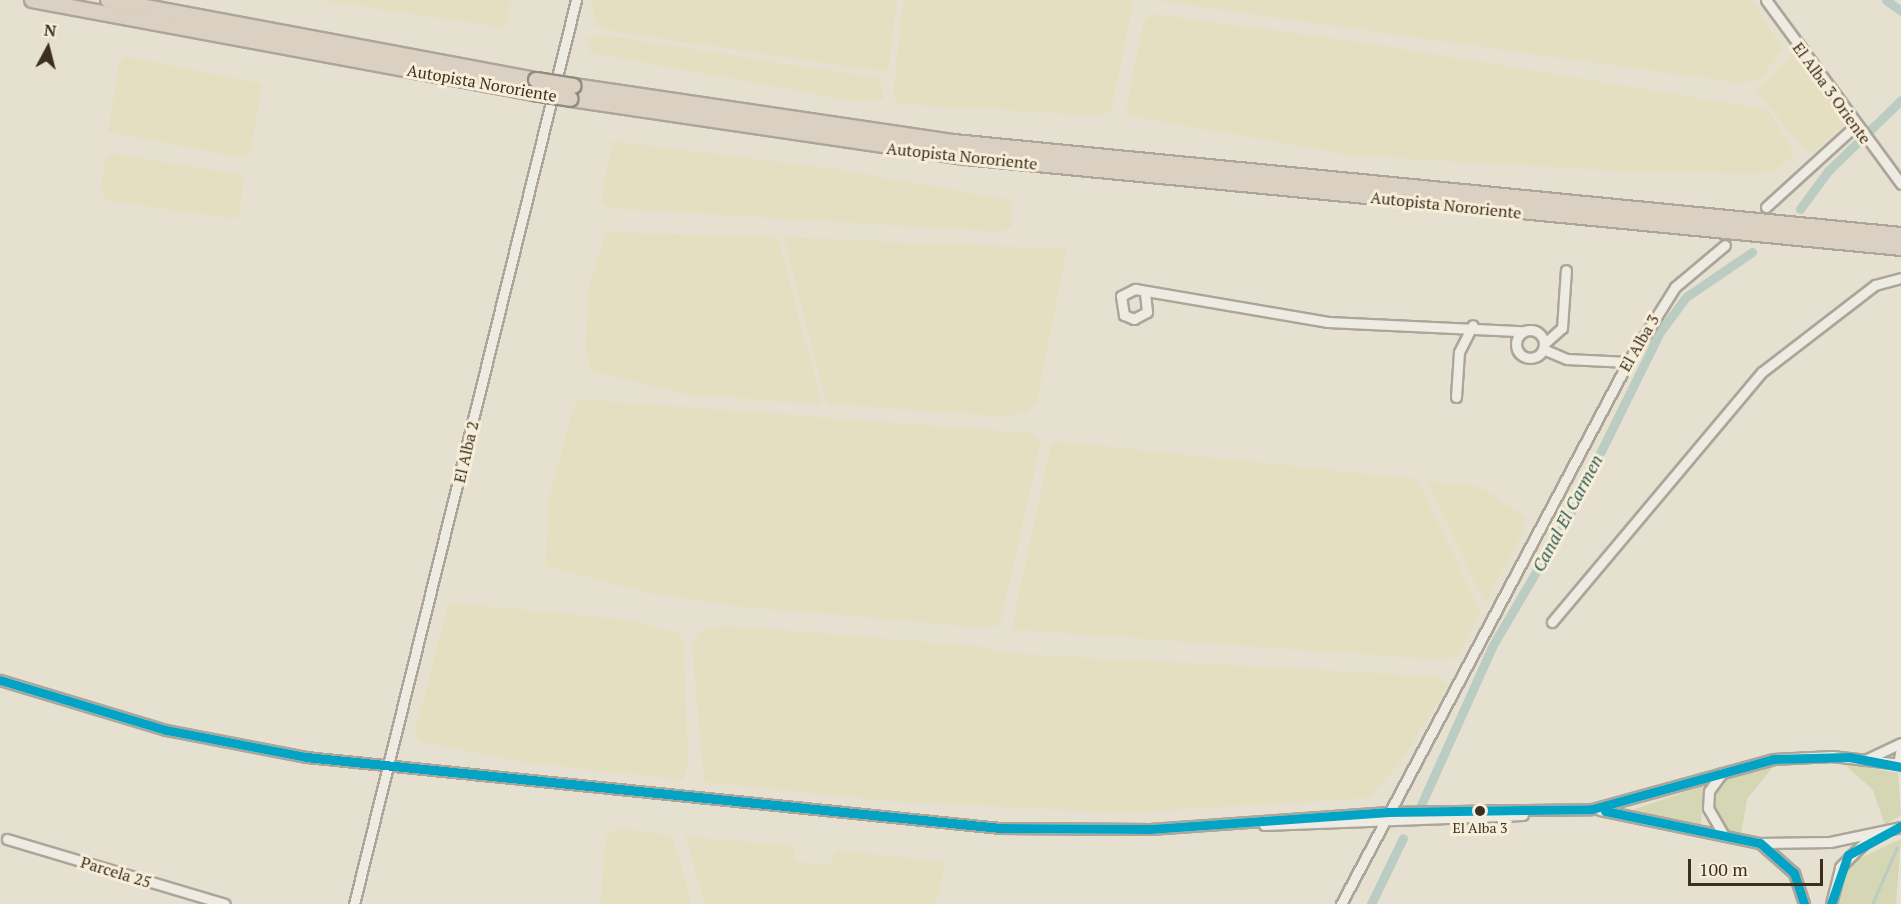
<!DOCTYPE html>
<html>
<head>
<meta charset="utf-8">
<style>
	body { margin:0 }
	#map { position:relative; width:1901px; height:904px; overflow:hidden; background:#e6e0d1; font-family:"PT Serif",serif }
	div>[style] { position:absolute }
	.farmland>* { inset:0; background:#e5dfc2 }
	.green>* { inset:0; background:#d5d6b3 }
	.stream>* { height:3px; margin:-1.5px; padding:0 1.5px; transform-origin:1.5px; border-radius:1.5px; background:#bbccc2 }
	.canal>* { height:9px; margin:-4.5px; padding:0 4.5px; transform-origin:4.5px; border-radius:4.5px; background:#bbccc2 }
	.roads { filter:drop-shadow(2px 0 #aca599) drop-shadow(-2px 0 #aca599) drop-shadow(0 2px #aca599) drop-shadow(0 -2px #aca599) }
	.minor>* { height:9px; margin:-4.5px; padding:0 4.5px; transform-origin:4.5px; border-radius:4.5px; background:#eeebe3 }
	.minor>.ring { margin:-4.5px; padding:0; box-sizing:content-box; background:none; border:9px solid #eeebe3; border-radius:50% }
	.highway>* { height:14px; margin:-7px; padding:0 7px; transform-origin:7px; border-radius:7px; background:#dad1c2 }
	.bridges { filter:drop-shadow(2px 0 #918b80) drop-shadow(-2px 0 #918b80) drop-shadow(0 2px #918b80) drop-shadow(0 -2px #918b80) }
	.highway-bridge>* { height:14px; margin:-7px; padding:0 7px; transform-origin:7px; border-radius:7px; background:#dad1c2 }
	.bus-1>* { height:9px; margin:-4.5px; padding:0 4.5px; transform-origin:4.5px; border-radius:4.5px; background:#03a3c5 }
	.dots>* { width:16px; height:16px; translate:-50% -50%; box-sizing:border-box; border:3px solid #f6eed8; border-radius:50% }
	span { translate:-50% -50%; white-space:nowrap; text-align:center; line-height:1.15; -webkit-text-stroke:6px #f6eed8; paint-order:stroke }
	.bus-label { font-size:14px; color:#3c2e20 }
	.street-label { font-size:16px; color:#3c2e20 }
	.water-label { font-size:18px; color:#2f5c5a; font-style:italic }
	.north { position:absolute; left:18px; top:18px; width:60px; height:60px; -webkit-text-stroke:4px #f6eed8; paint-order:stroke; rotate:7deg; font-size:16px; font-weight:700; line-height:24px; text-align:center; color:#3c2e20 }
	.north::after { content:''; display:block; margin:auto; width:21px; height:27px; background:#3c2e20; clip-path:polygon(50% 0,100% 100%,50% 72%,0 100%) }
	.scale { position:absolute; left:1688px; top:859px; width:135px; height:27px; box-sizing:border-box; border:3px solid #3c2e20; border-top:0; padding-left:8px; font-size:18px; line-height:21px; white-space:nowrap; color:#3c2e20; -webkit-text-stroke:4px #f6eed8; paint-order:stroke }
</style>
</head>
<body>
<div id="map">
	<div class="farmland">
		<div style="clip-path:polygon(318px 0,512px 0,505px 28px)"></div>
		<div style="clip-path:polygon(592px 0,897px 0,889px 67px,883px 72px,612px 31px,596px 26px)"></div>
		<div style="clip-path:polygon(903px 0,1134px 0,1111px 111px,1103px 116px,898px 104px,893px 95px)"></div>
		<div style="clip-path:polygon(1154px 0,1752px 0,1783px 49px,1760px 80px,1737px 83px)"></div>
		<div style="clip-path:polygon(1153px 14px,1379px 45px,1759px 108px,1769px 111px,1795px 154px,1776px 170px,1752px 175px,1620px 171px,1355px 156px,1130px 116px,1126px 107px,1144px 20px)"></div>
		<div style="clip-path:polygon(596px 34px,878px 78px,885px 99px,858px 102px,591px 53px,586px 40px)"></div>
		<div style="clip-path:polygon(1793px 53px,1845px 125px,1809px 155px,1756px 91px)"></div>
		<div style="clip-path:polygon(125px 56px,262px 84px,251px 153px,240px 157px,108px 132px,119px 62px)"></div>
		<div style="clip-path:polygon(612px 141px,836px 169px,1011px 200px,1012px 226px,1003px 232px,607px 208px,601px 202px)"></div>
		<div style="clip-path:polygon(112px 153px,244px 175px,240px 215px,234px 219px,107px 201px,100px 191px,105px 161px)"></div>
		<div style="clip-path:polygon(606px 232px,778px 237px,822px 404px,690px 395px,592px 372px,585px 350px,589px 285px)"></div>
		<div style="clip-path:polygon(783px 237px,1067px 249px,1037px 401px,1028px 411px,1008px 417px,827px 404px)"></div>
		<div style="clip-path:polygon(580px 399px,1032px 433px,1041px 442px,1001px 622px,993px 627px,963px 626px,732px 606px,649px 593px,545px 566px,549px 498px,573px 408px)"></div>
		<div style="clip-path:polygon(1057px 441px,1417px 479px,1481px 612px,1459px 655px,1444px 660px,1015px 630px,1012px 625px,1051px 444px)"></div>
		<div style="clip-path:polygon(1426px 480px,1481px 487px,1524px 516px,1525px 528px,1485px 604px)"></div>
		<div style="clip-path:polygon(449px 603px,625px 619px,678px 633px,684px 643px,688px 766px,683px 780px,521px 762px,418px 741px,415px 730px)"></div>
		<div style="clip-path:polygon(724px 625px,978px 646px,1004px 653px,1436px 676px,1449px 685px,1397px 767px,1368px 798px,1123px 813px,885px 801px,704px 782px,692px 648px,700px 631px)"></div>
		<div style="clip-path:polygon(618px 828px,672px 835px,692px 904px,600px 904px,606px 836px)"></div>
		<div style="clip-path:polygon(685px 836px,794px 846px,795px 861px,828px 866px,837px 850px,946px 862px,936px 904px,705px 904px)"></div>
	</div>
	<div class="green">
		<div style="clip-path:polygon(1843px 763px,1898px 773px,1901px 815px,1885px 825px,1873px 790px)"></div>
		<div style="clip-path:polygon(1773px 767px,1747px 799px,1741px 834px,1722px 827px,1713px 804px,1719px 785px,1738px 773px)"></div>
		<div style="clip-path:polygon(1703px 786px,1701px 828px,1634px 811px,1635px 809px)"></div>
		<div style="clip-path:polygon(1901px 839px,1896px 904px,1835px 904px,1842px 876px,1852px 862px)"></div>
	</div>
	<div class="stream">
		<div style="left:1872px;top:904px;width:62px;rotate:-66.3deg"></div>
	</div>
	<div class="canal">
		<div style="left:1886px;top:0;width:19px;rotate:36deg"></div>
		<div style="left:1800px;top:209px;width:47px;rotate:-53.6deg"></div>
		<div style="left:1828px;top:171px;width:102px;rotate:-44.2deg"></div>
		<div style="left:1421px;top:805px;width:175px;rotate:-65.8deg"></div>
		<div style="left:1493px;top:645px;width:154px;rotate:-59.6deg"></div>
		<div style="left:1571px;top:512px;width:201px;rotate:-63.7deg"></div>
		<div style="left:1660px;top:332px;width:44px;rotate:-53.4deg"></div>
		<div style="left:1686px;top:297px;width:80px;rotate:-34.3deg"></div>
		<div style="left:1371px;top:904px;width:73px;rotate:-64.1deg"></div>
	</div>
	<div class="roads">
		<div class="minor">
			<div style="left:1766px;top:0;width:228px;rotate:53.7deg"></div>
			<div style="left:1766px;top:207px;width:120px;rotate:-42.3deg"></div>
			<div style="left:1145px;top:293px;width:19px;rotate:84deg"></div>
			<div style="left:1147px;top:312px;width:15px;rotate:152deg"></div>
			<div style="left:1134px;top:319px;width:11px;rotate:-158deg"></div>
			<div style="left:1124px;top:315px;width:19px;rotate:-99deg"></div>
			<div style="left:1121px;top:296px;width:16px;rotate:-27deg"></div>
			<div style="left:1135px;top:289px;width:196px;rotate:9.7deg"></div>
			<div style="left:1328px;top:322px;width:194px;rotate:2.7deg"></div>
			<div class="ring" style="left:1516px;top:330px;width:19px;height:19px"></div>
			<div style="left:1544px;top:344px;width:24px;rotate:-42deg"></div>
			<div style="left:1562px;top:328px;width:58px;rotate:-86.1deg"></div>
			<div style="left:1543px;top:349px;width:26px;rotate:23deg"></div>
			<div style="left:1567px;top:359px;width:61px;rotate:2.8deg"></div>
			<div style="left:1456px;top:397px;width:45px;rotate:-86.2deg"></div>
			<div style="left:1459px;top:352px;width:30px;rotate:-63deg"></div>
			<div style="left:1552px;top:622px;width:326px;rotate:-50deg"></div>
			<div style="left:1762px;top:372px;width:143px;rotate:-37.6deg"></div>
			<div style="left:1875px;top:285px;width:27px;rotate:-15deg"></div>
			<div style="left:0;top:680px;width:173px;rotate:16.8deg"></div>
			<div style="left:166px;top:730px;width:143px;rotate:10.9deg"></div>
			<div style="left:306px;top:757px;width:698px;rotate:5.84deg"></div>
			<div style="left:1000px;top:828px;width:150px;rotate:0.4deg"></div>
			<div style="left:1150px;top:829px;width:239px;rotate:-4.1deg"></div>
			<div style="left:1388px;top:812px;width:204px;rotate:-0.8deg"></div>
			<div style="left:1592px;top:809px;width:188px;rotate:-15.4deg"></div>
			<div style="left:1773px;top:759px;width:59px;rotate:-2.9deg"></div>
			<div style="left:1832px;top:756px;width:69px;rotate:6.6deg"></div>
			<div style="left:1867px;top:759px;width:38px;rotate:-25deg"></div>
			<div style="left:1898px;top:764px;width:16px;rotate:-79deg"></div>
			<div style="left:1722px;top:773px;width:22px;rotate:126deg"></div>
			<div style="left:1709px;top:791px;width:17px;rotate:93deg"></div>
			<div style="left:1708px;top:808px;width:32px;rotate:60deg"></div>
			<div style="left:1600px;top:810px;width:163px;rotate:11.7deg"></div>
			<div style="left:1760px;top:843px;width:70px;rotate:-0.8deg"></div>
			<div style="left:1830px;top:842px;width:73px;rotate:-11.9deg"></div>
			<div style="left:1264px;top:825px;width:259px;rotate:-2.2deg"></div>
			<div style="left:7px;top:839px;width:227px;rotate:16.6deg"></div>
			<div style="left:1760px;top:843px;width:45px;rotate:41.4deg"></div>
			<div style="left:1794px;top:873px;width:33px;rotate:72deg"></div>
			<div style="left:354px;top:904px;width:931px;rotate:-76.2deg"></div>
			<div style="left:1341px;top:904px;width:613px;rotate:-62.1deg"></div>
			<div style="left:1628px;top:362px;width:89px;rotate:-57.9deg"></div>
			<div style="left:1675px;top:287px;width:65px;rotate:-40deg"></div>
			<div style="left:1831px;top:904px;width:38px;rotate:-76deg"></div>
			<div style="left:1840px;top:867px;width:40px;rotate:-45deg"></div>
		</div>
		<div class="highway">
			<div style="left:32px;top:0;width:511px;rotate:10.5deg"></div>
			<div style="left:108px;top:0;width:435px;rotate:10.6deg"></div>
			<div style="left:574px;top:86px;width:384px;rotate:8.4deg"></div>
			<div style="left:954px;top:142px;width:952px;rotate:5.61deg"></div>
			<div style="left:571px;top:99px;width:398px;rotate:8.4deg"></div>
			<div style="left:965px;top:157px;width:940px;rotate:5.55deg"></div>
		</div>
	</div>
	<div class="bridges">
		<div class="highway-bridge">
			<div style="left:536px;top:80px;width:38px;rotate:9deg"></div>
			<div style="left:534px;top:93px;width:37px;rotate:9deg"></div>
		</div>
	</div>
	<div class="bus-1">
		<div style="left:0;top:680px;width:173px;rotate:16.8deg"></div>
		<div style="left:166px;top:730px;width:143px;rotate:10.9deg"></div>
		<div style="left:306px;top:757px;width:698px;rotate:5.84deg"></div>
		<div style="left:1000px;top:828px;width:150px;rotate:0.4deg"></div>
		<div style="left:1150px;top:829px;width:239px;rotate:-4.1deg"></div>
		<div style="left:1388px;top:812px;width:204px;rotate:-0.8deg"></div>
		<div style="left:1592px;top:809px;width:188px;rotate:-15.4deg"></div>
		<div style="left:1773px;top:759px;width:76px;rotate:-1.5deg"></div>
		<div style="left:1849px;top:757px;width:53px;rotate:10.9deg"></div>
		<div style="left:1605px;top:811px;width:158px;rotate:11.7deg"></div>
		<div style="left:1760px;top:843px;width:45px;rotate:41.4deg"></div>
		<div style="left:1794px;top:873px;width:33px;rotate:72deg"></div>
		<div style="left:1831px;top:904px;width:52px;rotate:-70.9deg"></div>
		<div style="left:1848px;top:855px;width:60px;rotate:-28.7deg"></div>
	</div>
	<div class="dots">
		<div style="left:1480px;top:811px;background:#3c2e20"></div>
	</div>
	<div class="bus-label">
		<span style="left:1480px;top:828px">El Alba 3</span>
	</div>
	<div class="street-label">
		<span style="left:482px;top:83px;rotate:10deg">Autopista Nororiente</span>
		<span style="left:1832px;top:93px;rotate:54deg">El Alba 3 Oriente</span>
		<span style="left:962px;top:156px;rotate:6deg">Autopista Nororiente</span>
		<span style="left:1446px;top:205px;rotate:6deg">Autopista Nororiente</span>
		<span style="left:1639px;top:343px;rotate:-60deg">El Alba 3</span>
		<span style="left:466px;top:452px;rotate:-77deg">El Alba 2</span>
		<span style="left:116px;top:872px;rotate:17deg">Parcela 25</span>
	</div>
	<div class="water-label">
		<span style="left:1567px;top:513px;rotate:-62deg">Canal El Carmen</span>
	</div>
	<div class="north">N</div>
	<div class="scale">100 m</div>
</div>
</body>
</html>
